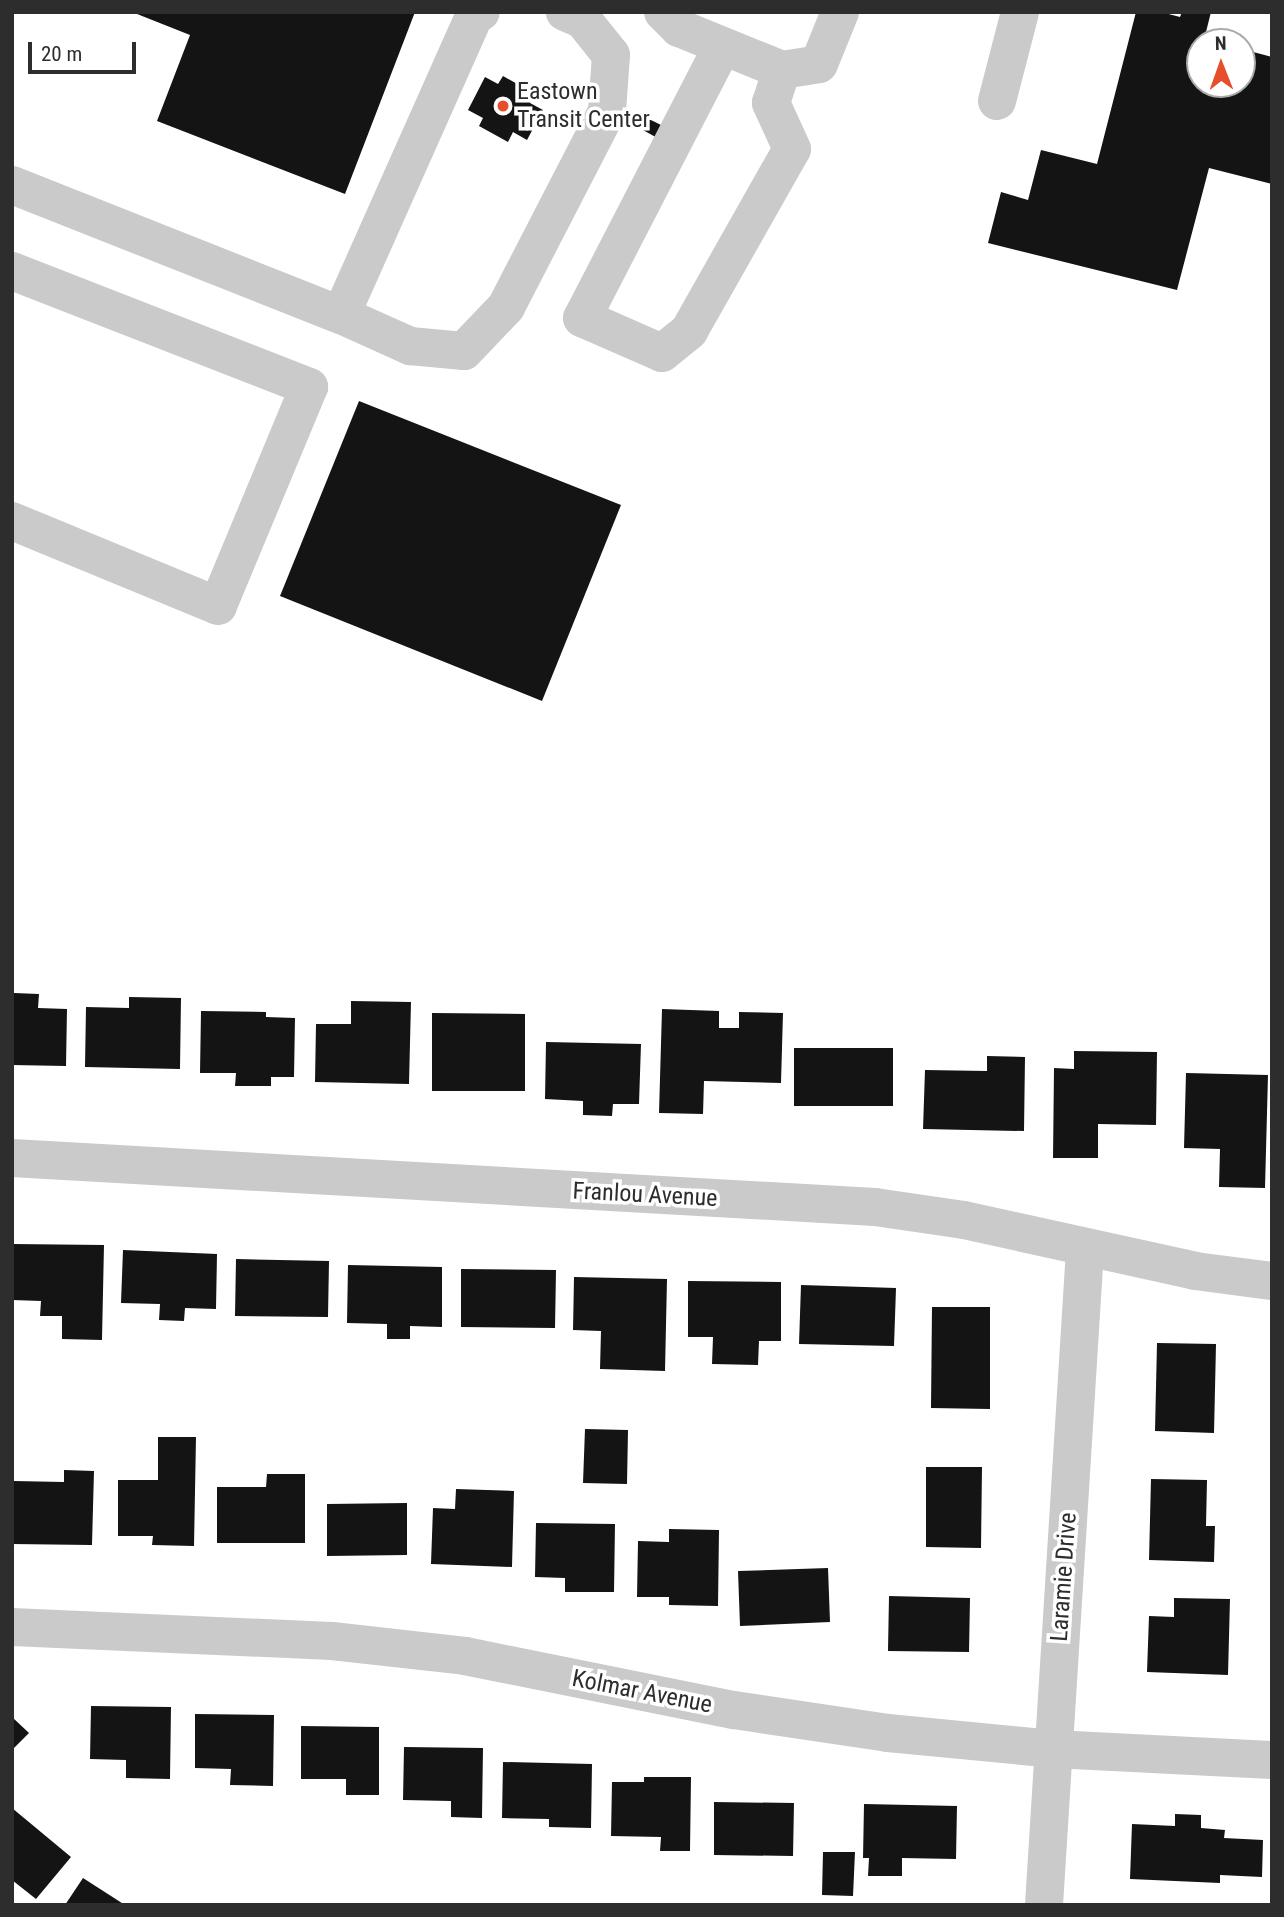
<!DOCTYPE html>
<html>
<head>
<meta charset="utf-8">
<style>
	body { margin:0 }
	#map { position:relative; width:1284px; height:1917px; overflow:hidden; background:#fff; font-family:"Roboto Condensed",sans-serif }
	div>[style] { position:absolute }
	.building>* { inset:0; background:#141414 }
	.minor>* { height:38px; margin:-19px; padding:0 19px; transform-origin:19px; border-radius:19px; background:#cacaca }
	.dots>* { width:19px; height:19px; translate:-50% -50%; box-sizing:border-box; border:4px solid #fff; border-radius:50% }
	span { translate:-50% -50%; white-space:nowrap; text-align:center; line-height:1.15; -webkit-text-stroke:7px #fff; paint-order:stroke }
	.poi-label { font-size:24px; color:#2d2d2d }
	.left { translate:0 -50%; text-align:left }
	.street-label { font-size:24px; color:#2d2d2d }
	.frame { position:absolute; inset:0; border:14px solid #2d2d2d; pointer-events:none }
	.north { position:absolute; left:1186px; top:28px; width:70px; height:70px; box-sizing:border-box; background:#fff; border:2px solid #ababab; border-radius:50%; rotate:359deg; font-size:19px; font-weight:700; line-height:28px; text-align:center; color:#2d2d2d }
	.north::after { content:''; display:block; margin:auto; width:24px; height:32px; background:#e64e2c; clip-path:polygon(50% 0,100% 100%,50% 72%,0 100%) }
	.scale { position:absolute; left:28px; top:42px; width:108px; height:32px; box-sizing:border-box; border:4px solid #2d2d2d; border-top:0; padding-left:9px; font-size:21px; line-height:24px; white-space:nowrap; color:#2d2d2d; -webkit-text-stroke:5px #fff; paint-order:stroke }
</style>
</head>
<body>
<div id="map">
	<div class="building">
		<div style="clip-path:polygon(132px 12px,415px 12px,345px 194px,157px 121px,190px 35px)"></div>
		<div style="clip-path:polygon(1136px 12px,1161px 12px,1180px 17px,1182px 12px,1211px 12px,1204px 40px,1209px 42px,1200px 42px,1200px 84px,1242px 84px,1242px 49px,1272px 57px,1272px 184px,1209px 168px,1177px 290px,988px 243px,1001px 192px,1028px 200px,1041px 150px,1097px 164px)"></div>
		<div style="clip-path:polygon(503px 76px,535px 94px,530px 103px,543px 110px,527px 140px,513px 132px,508px 142px,479px 126px,483px 118px,468px 110px,485px 77px,498px 84px)"></div>
		<div style="clip-path:polygon(649px 119px,665px 127px,659px 139px,643px 130px)"></div>
		<div style="clip-path:polygon(359px 401px,621px 505px,542px 701px,280px 596px)"></div>
		<div style="clip-path:polygon(14px 993px,39px 994px,38px 1008px,67px 1009px,66px 1066px,12px 1065px)"></div>
		<div style="clip-path:polygon(129px 997px,181px 998px,180px 1069px,85px 1067px,86px 1007px,129px 1008px)"></div>
		<div style="clip-path:polygon(351px 1001px,411px 1002px,409px 1084px,315px 1082px,316px 1024px,351px 1024px)"></div>
		<div style="clip-path:polygon(662px 1009px,719px 1011px,719px 1028px,739px 1028px,739px 1012px,783px 1013px,781px 1083px,704px 1081px,703px 1114px,659px 1113px)"></div>
		<div style="clip-path:polygon(201px 1011px,266px 1012px,266px 1017px,295px 1018px,294px 1077px,271px 1077px,271px 1086px,235px 1086px,236px 1073px,200px 1073px)"></div>
		<div style="clip-path:polygon(432px 1013px,525px 1014px,525px 1091px,432px 1091px)"></div>
		<div style="clip-path:polygon(546px 1042px,641px 1044px,639px 1104px,613px 1104px,612px 1116px,583px 1115px,583px 1101px,545px 1099px)"></div>
		<div style="clip-path:polygon(794px 1048px,893px 1048px,893px 1106px,794px 1106px)"></div>
		<div style="clip-path:polygon(1074px 1051px,1157px 1052px,1156px 1125px,1098px 1124px,1098px 1158px,1053px 1158px,1054px 1068px,1074px 1069px)"></div>
		<div style="clip-path:polygon(987px 1056px,1025px 1057px,1024px 1131px,923px 1129px,925px 1070px,987px 1071px)"></div>
		<div style="clip-path:polygon(1186px 1073px,1268px 1075px,1265px 1188px,1219px 1187px,1220px 1149px,1184px 1148px)"></div>
		<div style="clip-path:polygon(12px 1244px,104px 1245px,102px 1340px,62px 1339px,62px 1316px,40px 1316px,41px 1301px,12px 1300px)"></div>
		<div style="clip-path:polygon(123px 1250px,217px 1254px,216px 1309px,185px 1308px,184px 1321px,159px 1320px,160px 1304px,121px 1303px)"></div>
		<div style="clip-path:polygon(236px 1259px,329px 1261px,328px 1317px,235px 1316px)"></div>
		<div style="clip-path:polygon(348px 1265px,442px 1267px,442px 1327px,410px 1326px,410px 1339px,387px 1339px,387px 1324px,347px 1323px)"></div>
		<div style="clip-path:polygon(461px 1269px,556px 1270px,555px 1328px,461px 1327px)"></div>
		<div style="clip-path:polygon(574px 1277px,667px 1279px,665px 1371px,600px 1369px,601px 1331px,573px 1330px)"></div>
		<div style="clip-path:polygon(688px 1281px,781px 1282px,781px 1341px,759px 1341px,758px 1365px,712px 1364px,713px 1337px,688px 1337px)"></div>
		<div style="clip-path:polygon(801px 1285px,896px 1288px,894px 1346px,799px 1344px)"></div>
		<div style="clip-path:polygon(932px 1307px,990px 1307px,990px 1409px,931px 1408px)"></div>
		<div style="clip-path:polygon(1157px 1343px,1216px 1344px,1214px 1433px,1155px 1431px)"></div>
		<div style="clip-path:polygon(585px 1429px,628px 1430px,627px 1484px,583px 1483px)"></div>
		<div style="clip-path:polygon(158px 1437px,196px 1437px,194px 1546px,152px 1545px,153px 1536px,118px 1536px,118px 1480px,158px 1480px)"></div>
		<div style="clip-path:polygon(926px 1467px,982px 1467px,981px 1548px,926px 1547px)"></div>
		<div style="clip-path:polygon(64px 1470px,94px 1471px,92px 1545px,12px 1544px,13px 1481px,64px 1482px)"></div>
		<div style="clip-path:polygon(267px 1474px,305px 1474px,305px 1543px,217px 1543px,217px 1487px,266px 1487px)"></div>
		<div style="clip-path:polygon(1151px 1479px,1207px 1480px,1206px 1526px,1215px 1526px,1214px 1562px,1149px 1560px)"></div>
		<div style="clip-path:polygon(456px 1489px,514px 1491px,512px 1567px,431px 1564px,433px 1508px,455px 1509px)"></div>
		<div style="clip-path:polygon(407px 1503px,407px 1555px,327px 1556px,327px 1504px)"></div>
		<div style="clip-path:polygon(536px 1523px,615px 1524px,614px 1592px,565px 1592px,565px 1578px,535px 1577px)"></div>
		<div style="clip-path:polygon(669px 1529px,719px 1530px,718px 1606px,669px 1605px,669px 1597px,637px 1597px,638px 1541px,669px 1542px)"></div>
		<div style="clip-path:polygon(828px 1568px,830px 1622px,740px 1626px,738px 1571px)"></div>
		<div style="clip-path:polygon(889px 1596px,970px 1598px,969px 1652px,888px 1651px)"></div>
		<div style="clip-path:polygon(1174px 1598px,1230px 1599px,1228px 1675px,1147px 1672px,1149px 1616px,1174px 1617px)"></div>
		<div style="clip-path:polygon(91px 1706px,171px 1707px,170px 1779px,126px 1778px,126px 1760px,90px 1759px)"></div>
		<div style="clip-path:polygon(195px 1714px,274px 1715px,273px 1786px,230px 1785px,231px 1769px,195px 1768px)"></div>
		<div style="clip-path:polygon(12px 1717px,29px 1733px,12px 1750px)"></div>
		<div style="clip-path:polygon(301px 1726px,379px 1727px,379px 1795px,346px 1795px,346px 1779px,301px 1779px)"></div>
		<div style="clip-path:polygon(404px 1747px,483px 1748px,482px 1818px,451px 1817px,451px 1801px,403px 1800px)"></div>
		<div style="clip-path:polygon(503px 1762px,592px 1764px,591px 1828px,549px 1827px,549px 1819px,502px 1818px)"></div>
		<div style="clip-path:polygon(644px 1777px,691px 1777px,690px 1851px,660px 1851px,661px 1837px,611px 1836px,612px 1782px,644px 1782px)"></div>
		<div style="clip-path:polygon(714px 1802px,794px 1803px,793px 1856px,714px 1855px)"></div>
		<div style="clip-path:polygon(864px 1804px,957px 1806px,956px 1859px,902px 1858px,902px 1876px,868px 1876px,869px 1858px,863px 1858px)"></div>
		<div style="clip-path:polygon(12px 1808px,71px 1857px,36px 1899px,12px 1880px)"></div>
		<div style="clip-path:polygon(1175px 1814px,1201px 1815px,1201px 1828px,1225px 1830px,1224px 1838px,1263px 1840px,1262px 1877px,1220px 1875px,1220px 1883px,1130px 1879px,1132px 1824px,1175px 1826px)"></div>
		<div style="clip-path:polygon(823px 1852px,855px 1852px,853px 1896px,822px 1895px)"></div>
		<div style="clip-path:polygon(83px 1878px,125px 1905px,65px 1905px)"></div>
	</div>
	<div class="minor">
		<div style="left:663px;top:12px;width:23px;rotate:45deg"></div>
		<div style="left:679px;top:28px;width:111px;rotate:22.2deg"></div>
		<div style="left:782px;top:70px;width:37px;rotate:-9deg"></div>
		<div style="left:819px;top:64px;width:56px;rotate:-68deg"></div>
		<div style="left:722px;top:47px;width:305px;rotate:117.3deg"></div>
		<div style="left:582px;top:318px;width:87px;rotate:23.6deg"></div>
		<div style="left:662px;top:353px;width:35px;rotate:-39deg"></div>
		<div style="left:689px;top:331px;width:209px;rotate:-60.5deg"></div>
		<div style="left:792px;top:149px;width:51px;rotate:-114.5deg"></div>
		<div style="left:771px;top:103px;width:35px;rotate:-72deg"></div>
		<div style="left:997px;top:101px;width:92px;rotate:-75.5deg"></div>
		<div style="left:12px;top:185px;width:354px;rotate:21.6deg"></div>
		<div style="left:341px;top:315px;width:76px;rotate:24.2deg"></div>
		<div style="left:410px;top:346px;width:54px;rotate:5.3deg"></div>
		<div style="left:464px;top:351px;width:61px;rotate:-46.3deg"></div>
		<div style="left:506px;top:307px;width:220px;rotate:-62.7deg"></div>
		<div style="left:607px;top:111px;width:56px;rotate:-85.9deg"></div>
		<div style="left:611px;top:55px;width:45px;rotate:-128.7deg"></div>
		<div style="left:583px;top:20px;width:20px;rotate:-156deg"></div>
		<div style="left:12px;top:271px;width:319px;rotate:21.3deg"></div>
		<div style="left:309px;top:387px;width:237px;rotate:112.6deg"></div>
		<div style="left:218px;top:606px;width:223px;rotate:-157.6deg"></div>
		<div style="left:341px;top:315px;width:329px;rotate:-66deg"></div>
		<div style="left:475px;top:14px;width:6px;rotate:-18deg"></div>
		<div style="left:12px;top:1158px;width:864px;rotate:3.25deg"></div>
		<div style="left:875px;top:1207px;width:90px;rotate:8.3deg"></div>
		<div style="left:964px;top:1220px;width:237px;rotate:12.4deg"></div>
		<div style="left:1195px;top:1271px;width:78px;rotate:7.4deg"></div>
		<div style="left:12px;top:1627px;width:320px;rotate:2.5deg"></div>
		<div style="left:332px;top:1641px;width:134px;rotate:6.4deg"></div>
		<div style="left:465px;top:1656px;width:274px;rotate:11.4deg"></div>
		<div style="left:734px;top:1710px;width:156px;rotate:8.5deg"></div>
		<div style="left:888px;top:1733px;width:166px;rotate:5.5deg"></div>
		<div style="left:1053px;top:1749px;width:219px;rotate:2.9deg"></div>
		<div style="left:1044px;top:1905px;width:657px;rotate:-86.42deg"></div>
	</div>
	<div class="dots">
		<div style="left:503px;top:106px;background:#e64e2c"></div>
	</div>
	<div class="poi-label">
		<span class="left" style="left:517px;top:106px">Eastown<br>Transit Center</span>
	</div>
	<div class="street-label">
		<span style="left:645px;top:1195px;rotate:3deg">Franlou Avenue</span>
		<span style="left:1064px;top:1577px;rotate:-86deg">Laramie Drive</span>
		<span style="left:642px;top:1692px;rotate:11deg">Kolmar Avenue</span>
	</div>
	<div class="frame"></div>
	<div class="north">N</div>
	<div class="scale">20 m</div>
</div>
</body>
</html>
